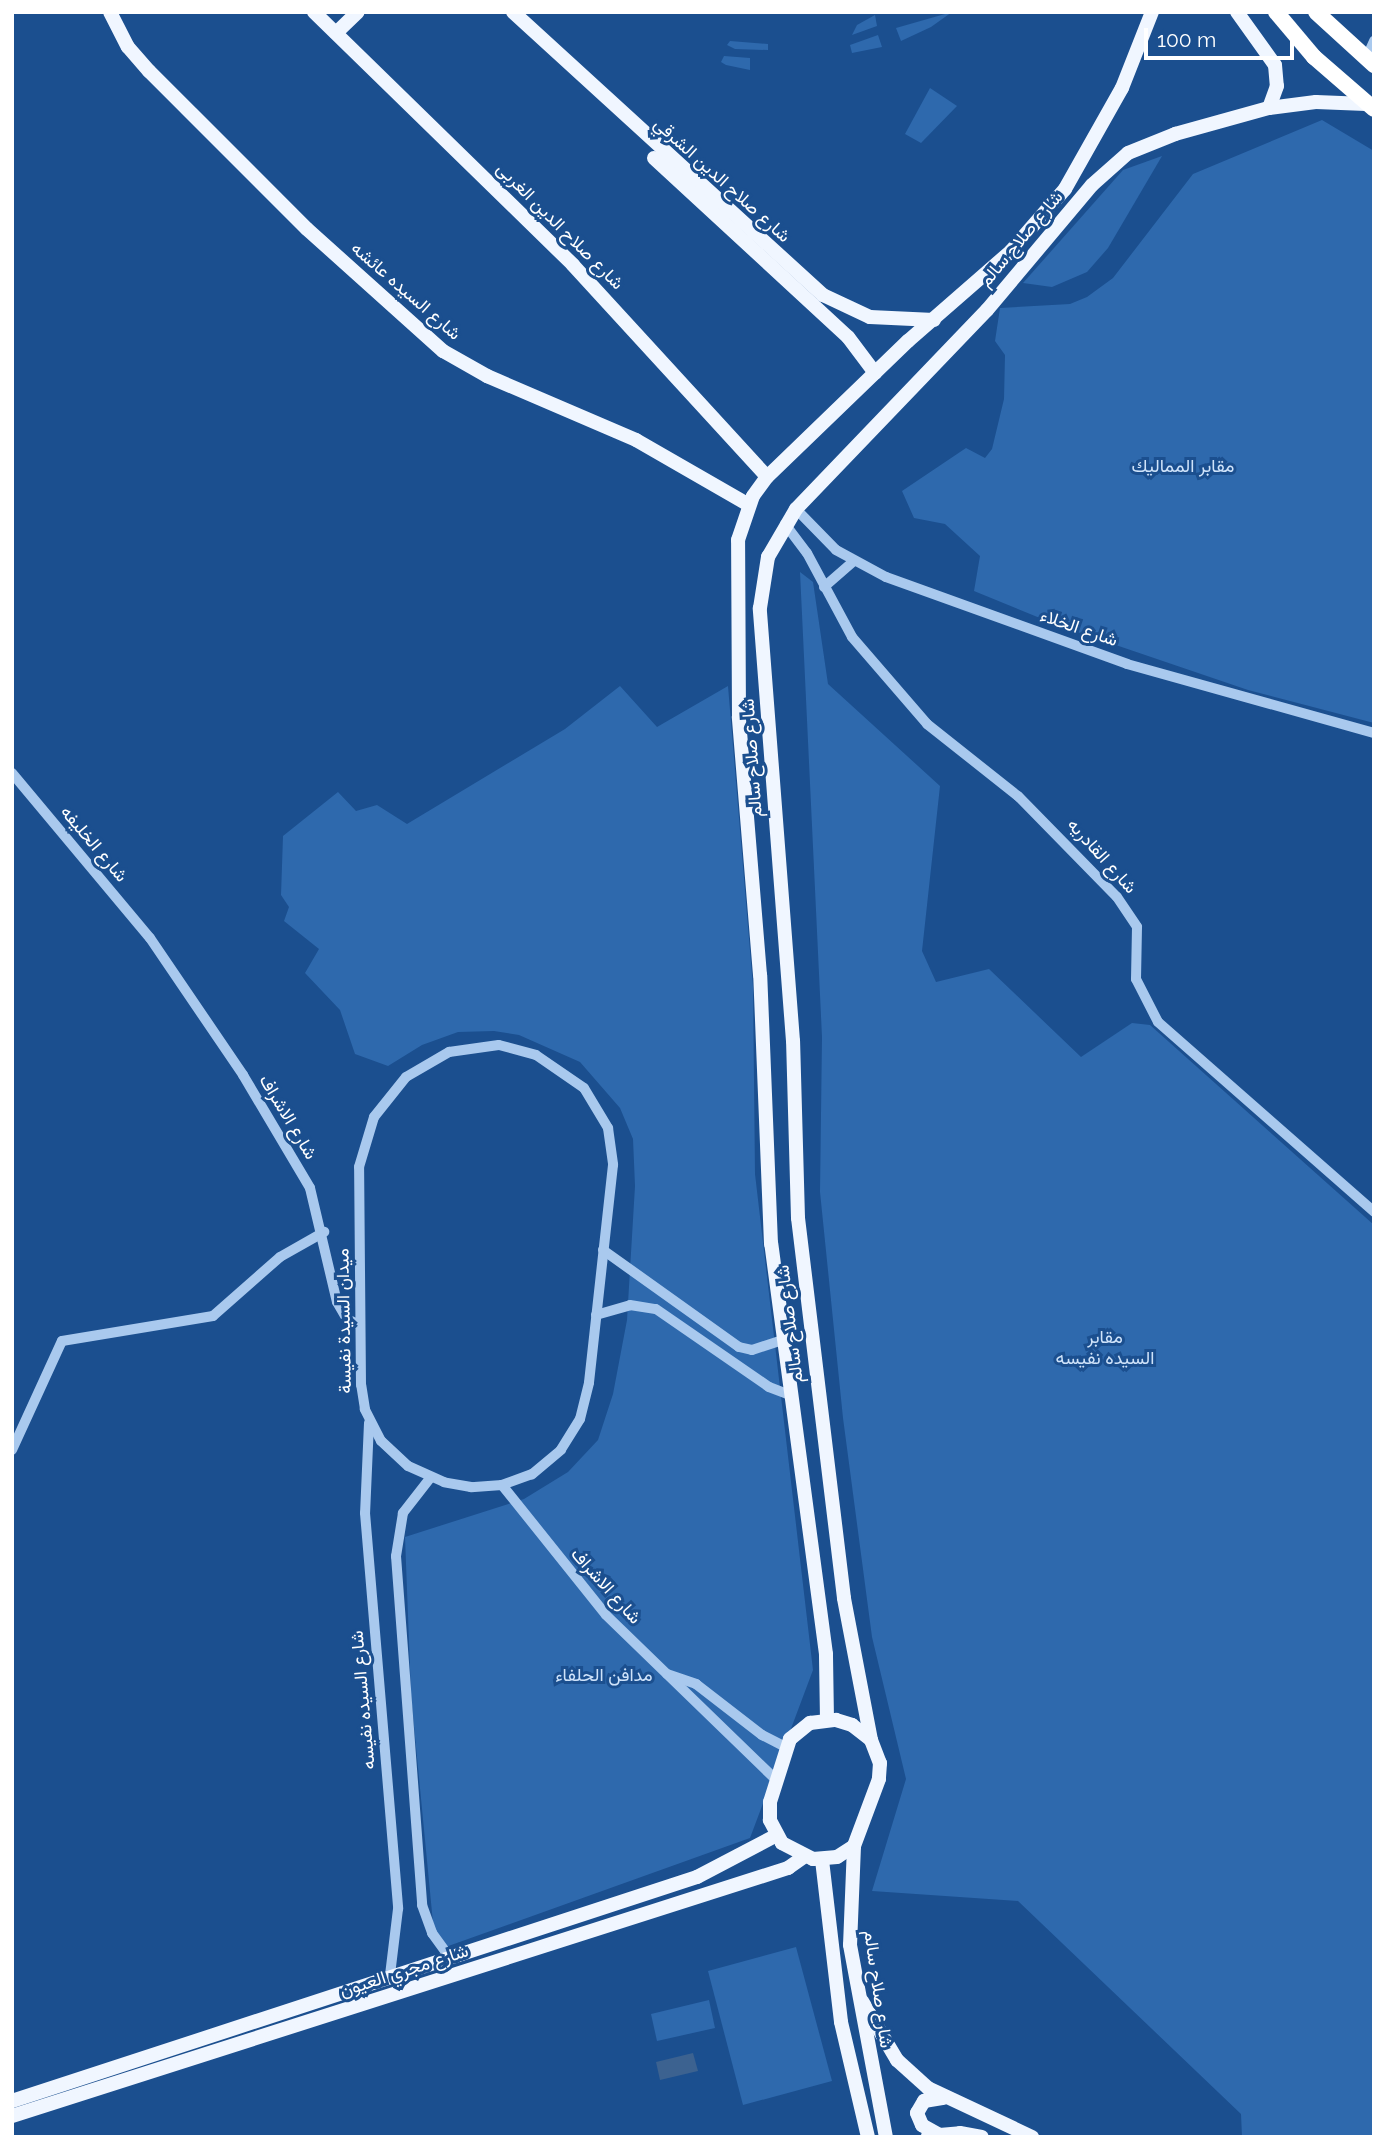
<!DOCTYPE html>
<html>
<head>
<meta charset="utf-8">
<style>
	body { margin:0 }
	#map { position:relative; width:1386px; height:2149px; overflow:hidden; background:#1b4f8f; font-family:Raleway,Vazirmatn,sans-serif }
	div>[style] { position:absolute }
	.green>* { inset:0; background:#2e69ad }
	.water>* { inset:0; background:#3c6290 }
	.minor>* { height:10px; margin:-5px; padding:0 5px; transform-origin:5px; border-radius:5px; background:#a9c9ee }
	.major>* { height:14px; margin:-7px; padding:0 7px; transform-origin:7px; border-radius:7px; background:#f0f6ff }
	.highway>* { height:16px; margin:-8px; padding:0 8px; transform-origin:8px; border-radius:8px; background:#fff }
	span { translate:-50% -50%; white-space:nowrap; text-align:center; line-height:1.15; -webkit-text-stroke:6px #1b4f8f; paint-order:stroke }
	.street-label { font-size:18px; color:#fff }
	.park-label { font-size:18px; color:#cfe3fa }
	.frame { position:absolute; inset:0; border:14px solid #fff; pointer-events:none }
	.scale { position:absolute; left:1144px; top:28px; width:150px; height:32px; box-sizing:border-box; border:4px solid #fff; border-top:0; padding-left:9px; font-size:21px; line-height:24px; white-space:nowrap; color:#fff; -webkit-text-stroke:5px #1b4f8f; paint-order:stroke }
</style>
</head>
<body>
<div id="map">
	<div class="green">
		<div style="clip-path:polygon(952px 12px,931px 27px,901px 41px,896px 28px)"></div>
		<div style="clip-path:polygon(875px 15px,877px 26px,852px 35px,857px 25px)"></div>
		<div style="clip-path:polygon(878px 35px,882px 47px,852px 53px,850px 45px)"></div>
		<div style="clip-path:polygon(730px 41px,768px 44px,768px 50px,735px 49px,727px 45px)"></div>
		<div style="clip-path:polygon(724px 56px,750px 58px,750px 70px,726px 65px,721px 62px)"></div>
		<div style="clip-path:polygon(930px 88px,957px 106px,921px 143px,905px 134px)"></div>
		<div style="clip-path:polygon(1322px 120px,1374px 151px,1374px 723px,1248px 690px,1057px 625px,974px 591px,980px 556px,945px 524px,914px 518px,902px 491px,966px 448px,985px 458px,992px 449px,1004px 399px,1005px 355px,995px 341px,1000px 308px,1070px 304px,1087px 297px,1113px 278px,1193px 174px)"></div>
		<div style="clip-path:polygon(1162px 156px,1108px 248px,1087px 272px,1052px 287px,1023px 283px,1123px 170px)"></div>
		<div style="clip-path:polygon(800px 572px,813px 582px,828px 684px,940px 786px,922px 951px,936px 982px,989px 969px,1081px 1057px,1132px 1023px,1150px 1025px,1374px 1225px,1374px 2137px,1242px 2137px,1241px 2114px,1018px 1901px,872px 1891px,906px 1779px,872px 1637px,843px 1418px,820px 1192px,822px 1037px)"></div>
		<div style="clip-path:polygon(620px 686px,657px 727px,728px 686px,753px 987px,755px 1174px,813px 1670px,750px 1838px,440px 1949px,434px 1933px,411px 1695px,405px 1537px,524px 1499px,568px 1472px,598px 1440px,613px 1394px,627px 1320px,635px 1186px,633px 1139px,620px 1108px,580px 1062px,519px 1035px,494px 1031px,458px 1032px,422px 1045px,388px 1066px,355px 1054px,340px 1010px,305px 973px,319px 949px,284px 921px,289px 907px,281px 895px,283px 836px,338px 792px,356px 811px,377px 805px,407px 824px,565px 729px)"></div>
		<div style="clip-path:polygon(796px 1947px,832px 2081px,743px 2105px,708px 1971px)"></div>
		<div style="clip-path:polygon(709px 2000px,715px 2028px,657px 2041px,651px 2014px)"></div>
	</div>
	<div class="water">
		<div style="clip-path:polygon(693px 2053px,698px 2071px,660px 2080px,656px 2062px)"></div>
	</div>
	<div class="minor">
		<div style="left:1366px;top:59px;width:20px;rotate:-66deg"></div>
		<div style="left:796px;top:509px;width:57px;rotate:45.7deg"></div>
		<div style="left:836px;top:550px;width:57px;rotate:28.4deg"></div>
		<div style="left:886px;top:577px;width:256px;rotate:19.8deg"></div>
		<div style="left:1127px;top:664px;width:256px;rotate:15.6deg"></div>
		<div style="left:785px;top:524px;width:36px;rotate:53deg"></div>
		<div style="left:807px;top:553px;width:95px;rotate:61.8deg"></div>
		<div style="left:852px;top:637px;width:115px;rotate:49.2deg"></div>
		<div style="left:927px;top:724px;width:116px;rotate:38.4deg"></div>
		<div style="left:1018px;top:796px;width:141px;rotate:45.6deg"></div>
		<div style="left:1117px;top:897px;width:36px;rotate:56deg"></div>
		<div style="left:1137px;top:927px;width:52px;rotate:91.1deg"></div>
		<div style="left:1136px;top:979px;width:48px;rotate:62.9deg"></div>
		<div style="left:1158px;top:1022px;width:288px;rotate:41.3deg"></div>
		<div style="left:824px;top:587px;width:38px;rotate:-41deg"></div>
		<div style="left:12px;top:773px;width:215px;rotate:50.1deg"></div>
		<div style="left:150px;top:938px;width:166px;rotate:55.8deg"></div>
		<div style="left:243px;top:1075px;width:131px;rotate:59.3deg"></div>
		<div style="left:310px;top:1188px;width:117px;rotate:76.7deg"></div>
		<div style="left:337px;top:1302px;width:20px;rotate:60deg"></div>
		<div style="left:347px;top:1319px;width:14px;rotate:25deg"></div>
		<div style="left:499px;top:1045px;width:38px;rotate:15deg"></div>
		<div style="left:536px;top:1055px;width:58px;rotate:34.5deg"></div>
		<div style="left:584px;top:1088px;width:47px;rotate:59deg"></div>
		<div style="left:608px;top:1128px;width:37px;rotate:82deg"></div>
		<div style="left:613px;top:1165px;width:219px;rotate:96.3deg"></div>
		<div style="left:589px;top:1383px;width:37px;rotate:104deg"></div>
		<div style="left:580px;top:1419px;width:36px;rotate:122deg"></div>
		<div style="left:561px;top:1450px;width:38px;rotate:140deg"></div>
		<div style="left:532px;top:1474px;width:32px;rotate:160deg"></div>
		<div style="left:502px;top:1485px;width:31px;rotate:176deg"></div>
		<div style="left:471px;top:1487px;width:27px;rotate:-170deg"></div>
		<div style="left:444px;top:1482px;width:39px;rotate:-156deg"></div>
		<div style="left:408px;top:1466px;width:37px;rotate:-137deg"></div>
		<div style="left:381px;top:1441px;width:36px;rotate:-117deg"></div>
		<div style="left:365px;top:1409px;width:24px;rotate:-99deg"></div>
		<div style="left:361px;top:1385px;width:218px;rotate:-90.5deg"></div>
		<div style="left:359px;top:1167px;width:52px;rotate:-73.3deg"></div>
		<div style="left:374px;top:1117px;width:51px;rotate:-51.3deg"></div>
		<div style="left:406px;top:1077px;width:50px;rotate:-30.2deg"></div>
		<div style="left:449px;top:1052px;width:50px;rotate:-8deg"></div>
		<div style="left:603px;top:1250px;width:167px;rotate:35.5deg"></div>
		<div style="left:739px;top:1347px;width:13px;rotate:13deg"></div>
		<div style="left:752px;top:1350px;width:33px;rotate:-18deg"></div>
		<div style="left:596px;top:1315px;width:35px;rotate:-16deg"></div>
		<div style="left:630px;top:1305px;width:26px;rotate:9deg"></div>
		<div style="left:656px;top:1309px;width:137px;rotate:34.6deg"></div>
		<div style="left:769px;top:1387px;width:22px;rotate:21deg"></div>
		<div style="left:369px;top:1423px;width:90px;rotate:92.5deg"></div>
		<div style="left:365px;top:1513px;width:397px;rotate:85.2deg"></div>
		<div style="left:398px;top:1909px;width:66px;rotate:96.9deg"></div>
		<div style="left:12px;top:1450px;width:120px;rotate:-65.4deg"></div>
		<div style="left:62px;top:1341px;width:153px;rotate:-9.4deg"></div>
		<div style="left:213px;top:1316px;width:89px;rotate:-41.4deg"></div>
		<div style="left:280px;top:1257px;width:51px;rotate:-29.6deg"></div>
		<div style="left:431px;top:1477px;width:46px;rotate:127.9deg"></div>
		<div style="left:403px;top:1513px;width:44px;rotate:99.2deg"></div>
		<div style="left:396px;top:1556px;width:350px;rotate:85.7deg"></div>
		<div style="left:422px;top:1905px;width:30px;rotate:70deg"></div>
		<div style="left:432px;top:1933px;width:29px;rotate:54deg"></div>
		<div style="left:502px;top:1485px;width:166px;rotate:51.3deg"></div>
		<div style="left:606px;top:1615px;width:237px;rotate:44.1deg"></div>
		<div style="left:667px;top:1674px;width:31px;rotate:19deg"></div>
		<div style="left:696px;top:1684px;width:83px;rotate:37.7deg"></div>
		<div style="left:762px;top:1735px;width:27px;rotate:27deg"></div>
	</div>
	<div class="major">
		<div style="left:110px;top:12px;width:39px;rotate:63deg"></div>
		<div style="left:128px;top:47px;width:32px;rotate:49deg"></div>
		<div style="left:149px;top:71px;width:223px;rotate:45deg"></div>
		<div style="left:307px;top:229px;width:183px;rotate:41.9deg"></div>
		<div style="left:443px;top:351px;width:51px;rotate:29.6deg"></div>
		<div style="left:487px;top:376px;width:162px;rotate:23.2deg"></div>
		<div style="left:636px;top:440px;width:130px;rotate:29.9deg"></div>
		<div style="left:314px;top:12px;width:362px;rotate:44.3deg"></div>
		<div style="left:573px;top:265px;width:287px;rotate:47.5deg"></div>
		<div style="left:513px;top:12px;width:420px;rotate:42.4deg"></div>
		<div style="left:823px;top:295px;width:52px;rotate:25.1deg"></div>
		<div style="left:870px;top:317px;width:64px;rotate:2.7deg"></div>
		<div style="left:1237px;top:12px;width:65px;rotate:54.4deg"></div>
		<div style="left:1275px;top:65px;width:21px;rotate:85deg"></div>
		<div style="left:1277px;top:86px;width:23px;rotate:110deg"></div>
		<div style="left:336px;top:33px;width:30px;rotate:-44deg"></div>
		<div style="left:654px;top:158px;width:264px;rotate:42.7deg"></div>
		<div style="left:848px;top:337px;width:45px;rotate:53.1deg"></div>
		<div style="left:827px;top:1720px;width:66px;rotate:-90.9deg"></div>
		<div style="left:826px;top:1654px;width:414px;rotate:-97.6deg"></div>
		<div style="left:771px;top:1244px;width:269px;rotate:-92.3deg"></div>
		<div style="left:760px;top:975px;width:259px;rotate:-94.7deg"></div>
		<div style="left:739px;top:717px;width:177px;rotate:-90.3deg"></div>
		<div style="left:738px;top:540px;width:46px;rotate:-71.2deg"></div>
		<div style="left:753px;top:496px;width:24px;rotate:-54deg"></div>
		<div style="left:767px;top:477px;width:196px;rotate:-44deg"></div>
		<div style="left:908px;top:341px;width:137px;rotate:-41.1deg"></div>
		<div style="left:1011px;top:251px;width:82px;rotate:-48.9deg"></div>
		<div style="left:1065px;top:189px;width:116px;rotate:-60.6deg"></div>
		<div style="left:1122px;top:88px;width:82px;rotate:-68.5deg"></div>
		<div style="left:836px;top:1720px;width:17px;rotate:17deg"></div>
		<div style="left:852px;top:1725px;width:24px;rotate:38deg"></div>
		<div style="left:871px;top:1740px;width:25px;rotate:69deg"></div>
		<div style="left:880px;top:1763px;width:16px;rotate:94deg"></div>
		<div style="left:879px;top:1779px;width:72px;rotate:110.5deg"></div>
		<div style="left:854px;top:1846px;width:20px;rotate:147deg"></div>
		<div style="left:837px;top:1857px;width:24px;rotate:175deg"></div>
		<div style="left:813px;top:1859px;width:35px;rotate:-153deg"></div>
		<div style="left:782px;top:1843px;width:26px;rotate:-118deg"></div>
		<div style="left:770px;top:1820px;width:18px;rotate:-90deg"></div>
		<div style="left:770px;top:1802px;width:66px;rotate:-72.4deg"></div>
		<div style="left:790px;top:1739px;width:26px;rotate:-39deg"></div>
		<div style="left:810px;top:1723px;width:26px;rotate:-7deg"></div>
		<div style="left:871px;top:1740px;width:145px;rotate:-100.8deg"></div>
		<div style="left:844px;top:1598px;width:383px;rotate:-96.9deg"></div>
		<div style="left:798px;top:1218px;width:177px;rotate:-91.6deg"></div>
		<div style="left:793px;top:1041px;width:434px;rotate:-94.4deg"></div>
		<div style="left:760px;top:608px;width:52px;rotate:-81.1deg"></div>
		<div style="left:768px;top:557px;width:56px;rotate:-59.7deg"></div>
		<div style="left:796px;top:509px;width:276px;rotate:-46.2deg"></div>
		<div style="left:987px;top:310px;width:163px;rotate:-50deg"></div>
		<div style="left:1092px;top:185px;width:48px;rotate:-41.6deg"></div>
		<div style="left:1128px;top:153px;width:51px;rotate:-22deg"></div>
		<div style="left:1175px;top:134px;width:98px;rotate:-15.5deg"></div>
		<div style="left:1269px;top:108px;width:47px;rotate:-7.3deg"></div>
		<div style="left:1316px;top:102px;width:50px;rotate:2.3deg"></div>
		<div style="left:854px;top:1846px;width:99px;rotate:92.3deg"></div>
		<div style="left:850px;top:1945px;width:195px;rotate:79.4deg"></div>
		<div style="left:822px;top:1860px;width:163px;rotate:83.3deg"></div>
		<div style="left:841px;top:2022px;width:118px;rotate:76.8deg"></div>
		<div style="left:862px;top:2001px;width:69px;rotate:59.3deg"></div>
		<div style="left:897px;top:2060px;width:42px;rotate:42.1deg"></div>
		<div style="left:928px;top:2088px;width:115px;rotate:25.2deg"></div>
		<div style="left:12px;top:2101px;width:721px;rotate:-18.11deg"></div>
		<div style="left:697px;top:1877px;width:90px;rotate:-27.7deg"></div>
		<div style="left:12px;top:2116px;width:815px;rotate:-17.72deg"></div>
		<div style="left:788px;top:1868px;width:19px;rotate:-35deg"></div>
		<div style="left:938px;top:2134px;width:18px;rotate:-151deg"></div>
		<div style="left:922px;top:2125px;width:13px;rotate:-113deg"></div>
		<div style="left:917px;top:2113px;width:14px;rotate:-60deg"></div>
		<div style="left:924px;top:2101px;width:20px;rotate:-9deg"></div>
		<div style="left:928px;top:2136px;width:32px;rotate:-5deg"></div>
		<div style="left:960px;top:2133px;width:22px;rotate:10deg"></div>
	</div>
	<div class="highway">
		<div style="left:1276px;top:12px;width:59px;rotate:49.8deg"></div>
		<div style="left:1314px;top:57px;width:79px;rotate:40.9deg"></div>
		<div style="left:1316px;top:12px;width:79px;rotate:42.4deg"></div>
	</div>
	<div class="street-label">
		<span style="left:722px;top:180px;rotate:42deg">شارع صلاح الدين الشرقي</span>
		<span style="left:560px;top:226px;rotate:45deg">شارع صلاح الدين الغربى</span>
		<span style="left:1021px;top:239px;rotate:-50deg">شارع صلاح سالم</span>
		<span style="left:406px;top:291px;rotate:41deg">شارع السيده عائشه</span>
		<span style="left:1079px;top:628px;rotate:19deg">شارع الخلاء</span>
		<span style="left:752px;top:758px;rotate:-94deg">شارع صلاح سالم</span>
		<span style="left:94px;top:844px;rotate:50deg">شارع الخليفه</span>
		<span style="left:1102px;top:856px;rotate:48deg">شارع القادريه</span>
		<span style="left:288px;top:1117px;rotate:59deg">شارع الاشراف</span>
		<span style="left:344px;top:1321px;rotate:-91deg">ميدان السيدة نفيسة</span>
		<span style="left:790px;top:1324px;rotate:-97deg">شارع صلاح سالم</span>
		<span style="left:606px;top:1586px;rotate:48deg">شارع الاشراف</span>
		<span style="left:363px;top:1700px;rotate:-95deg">شارع السيده نفيسه</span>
		<span style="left:404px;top:1971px;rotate:-18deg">شارع مجري العيون</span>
		<span style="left:878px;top:1989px;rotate:82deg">شارع صلاح سالم</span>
	</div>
	<div class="park-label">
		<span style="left:1183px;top:466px">مقابر المماليك</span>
		<span style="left:1105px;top:1348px">مقابر<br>السيده نفيسه</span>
		<span style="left:604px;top:1675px">مدافن الحلفاء</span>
	</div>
	<div class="frame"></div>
	<div class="scale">100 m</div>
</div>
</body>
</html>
